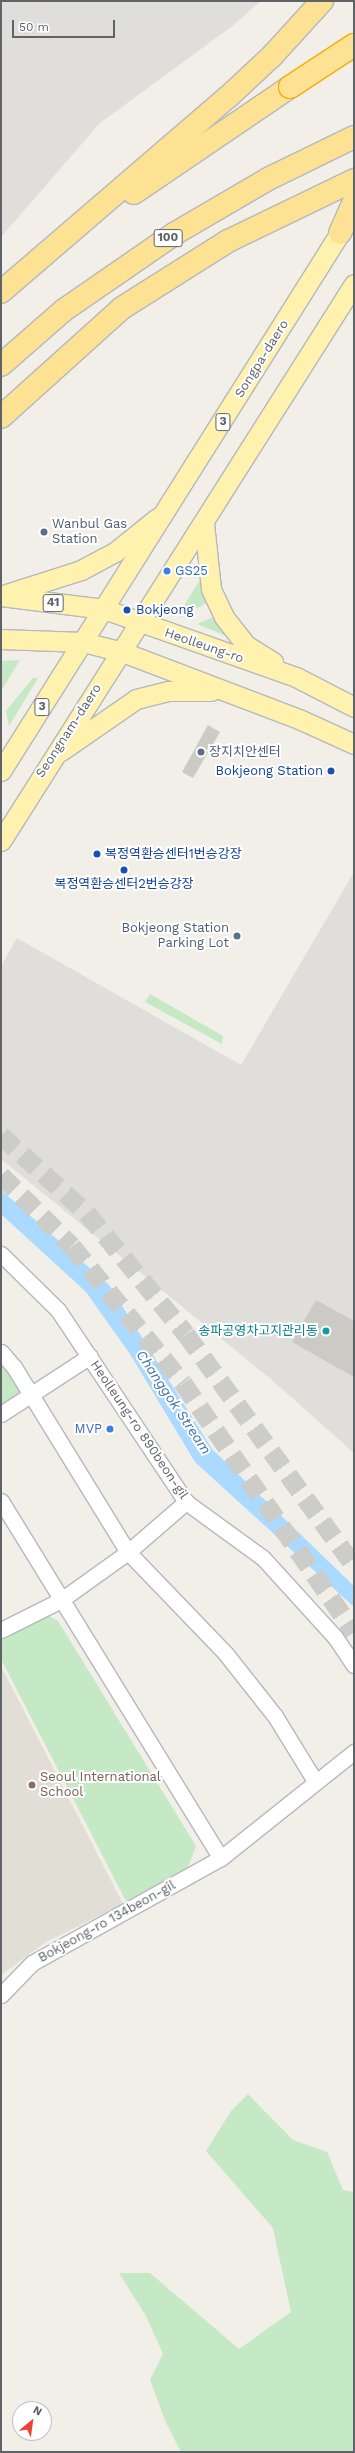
<!DOCTYPE html>
<html>
<head>
<meta charset="utf-8">
<style>
	body { margin:0 }
	#map { position:relative; width:355px; height:2453px; overflow:hidden; background:#f1efe8; font-family:"Work Sans","Noto Sans KR",sans-serif }
	div>[style] { position:absolute }
	.industrial>* { inset:0; background:#e0deda }
	.education>* { inset:0; background:#e1ded6 }
	.green>* { inset:0; background:#c5e8c5 }
	.water>* { inset:0; background:#aadaff }
	.building>* { inset:0; background:#cccac5 }
	.major-tunnel>* { height:19px; margin-top:-9.5px; transform-origin:0; background:repeating-linear-gradient(90deg,#ccccc8 0 19px,transparent 0 29px) }
	.roads { filter:drop-shadow(1px 0 #b5b8bc) drop-shadow(-1px 0 #b5b8bc) drop-shadow(0 1px #b5b8bc) drop-shadow(0 -1px #b5b8bc) }
	.minor>* { height:15px; margin:-7.5px; padding:0 7.5px; transform-origin:7.5px; border-radius:7.5px; background:#fff }
	.major>* { height:19px; margin:-9.5px; padding:0 9.5px; transform-origin:9.5px; border-radius:9.5px; background:#fff2af }
	.highway>* { height:22px; margin:-11px; padding:0 11px; transform-origin:11px; border-radius:11px; background:#fde293 }
	.bridges { filter:drop-shadow(1px 0 #f9ab00) drop-shadow(-1px 0 #f9ab00) drop-shadow(0 1px #f9ab00) drop-shadow(0 -1px #f9ab00) }
	.highway-bridge>* { height:22px; margin:-11px; padding:0 11px; transform-origin:11px; border-radius:11px; background:#fde293 }
	.dots>* { width:11px; height:11px; translate:-50% -50%; box-sizing:border-box; border:2px solid #fff; border-radius:50% }
	span { translate:-50% -50%; white-space:nowrap; text-align:center; line-height:1.15; -webkit-text-stroke:4px #fff; paint-order:stroke }
	.shield-label span { padding:1px 3px; background:#fff; border:1px solid; border-radius:3px; -webkit-text-stroke-width:0 }
	.shield-label { font-size:12px; color:#5f6368; font-weight:700 }
	.street-label { font-size:13px; color:#5f6368 }
	.service-label { font-size:13px; color:#4e5e75 }
	.left { translate:0 -50%; text-align:left }
	.right { translate:-100% -50%; text-align:right }
	.shop-label { font-size:13px; color:#366cbe }
	.transit-label { font-size:13px; color:#164399 }
	.culture-label { font-size:13px; color:#0d838f }
	.education-label { font-size:13px; color:#785e54 }
	.water-label { font-size:14px; color:#4174aa; font-style:italic }
	.frame { position:absolute; inset:0; border:2px solid #5f6368; pointer-events:none }
	.north { position:absolute; left:12px; top:2401px; width:40px; height:40px; box-sizing:border-box; background:#fff; border:1px solid #bfc1c3; border-radius:50%; rotate:29deg; font-size:11px; font-weight:700; line-height:16px; text-align:center; color:#5f6368 }
	.north::after { content:''; display:block; margin:auto; width:14px; height:18px; background:#ea4335; clip-path:polygon(50% 0,100% 100%,50% 72%,0 100%) }
	.scale { position:absolute; left:12px; top:20px; width:103px; height:18px; box-sizing:border-box; border:2px solid #5f6368; border-top:0; padding-left:5px; font-size:12px; line-height:14px; white-space:nowrap; color:#5f6368; -webkit-text-stroke:3px #fff; paint-order:stroke }
</style>
</head>
<body>
<div id="map">
	<div class="industrial">
		<div style="clip-path:polygon(1px 1px,261px 1px,231px 27px,100px 123px,1px 237px)"></div>
		<div style="clip-path:polygon(354px 872px,354px 1453px,272px 1380px,1px 1159px,1px 966px,17px 938px,241px 1065px)"></div>
	</div>
	<div class="education">
		<div style="clip-path:polygon(1px 1666px,123px 1904px,46px 1942px,1px 1975px)"></div>
	</div>
	<div class="green">
		<div style="clip-path:polygon(203px 575px,212px 600px,181px 617px,180px 612px)"></div>
		<div style="clip-path:polygon(219px 615px,236px 640px,197px 624px)"></div>
		<div style="clip-path:polygon(20px 660px,1px 691px,1px 661px)"></div>
		<div style="clip-path:polygon(33px 678px,38px 678px,9px 726px,6px 711px)"></div>
		<div style="clip-path:polygon(150px 994px,223px 1036px,222px 1044px,145px 1002px)"></div>
		<div style="clip-path:polygon(1px 1361px,21px 1386px,17px 1401px,1px 1410px)"></div>
		<div style="clip-path:polygon(42px 1612px,58px 1621px,196px 1846px,188px 1867px,127px 1903px,1px 1659px,1px 1640px)"></div>
		<div style="clip-path:polygon(248px 2094px,293px 2140px,327px 2152px,343px 2190px,354px 2192px,354px 2452px,181px 2452px,166px 2423px,150px 2380px,163px 2354px,146px 2316px,119px 2273px,150px 2273px,239px 2349px,291px 2312px,273px 2228px,206px 2151px,231px 2111px)"></div>
	</div>
	<div class="water">
		<div style="clip-path:polygon(1px 1190px,109px 1285px,212px 1449px,354px 1586px,354px 1607px,195px 1462px,130px 1354px,86px 1292px,1px 1214px)"></div>
	</div>
	<div class="building">
		<div style="clip-path:polygon(208px 725px,220px 732px,193px 778px,182px 772px)"></div>
		<div style="clip-path:polygon(316px 1300px,354px 1321px,354px 1377px,292px 1342px)"></div>
	</div>
	<div class="major-tunnel">
		<div style="left:1px;top:1135px;width:116px;rotate:42.2deg"></div>
		<div style="left:87px;top:1213px;width:156px;rotate:50.7deg"></div>
		<div style="left:186px;top:1334px;width:286px;rotate:54deg"></div>
		<div style="left:1px;top:1175px;width:100px;rotate:45deg"></div>
		<div style="left:72px;top:1246px;width:176px;rotate:51deg"></div>
		<div style="left:183px;top:1383px;width:302px;rotate:55.5deg"></div>
	</div>
	<div class="roads">
		<div class="minor">
			<div style="left:1px;top:1254px;width:80px;rotate:44.5deg"></div>
			<div style="left:58px;top:1310px;width:231px;rotate:56.3deg"></div>
			<div style="left:186px;top:1502px;width:95px;rotate:36deg"></div>
			<div style="left:263px;top:1558px;width:107px;rotate:47.7deg"></div>
			<div style="left:335px;top:1637px;width:34px;rotate:56deg"></div>
			<div style="left:1px;top:1352px;width:20px;rotate:49deg"></div>
			<div style="left:14px;top:1367px;width:217px;rotate:58.4deg"></div>
			<div style="left:128px;top:1552px;width:141px;rotate:46.1deg"></div>
			<div style="left:226px;top:1654px;width:79px;rotate:51.7deg"></div>
			<div style="left:275px;top:1716px;width:76px;rotate:58.4deg"></div>
			<div style="left:1px;top:1414px;width:106px;rotate:-33.1deg"></div>
			<div style="left:1px;top:1501px;width:419px;rotate:58.4deg"></div>
			<div style="left:1px;top:1630px;width:67px;rotate:-26.6deg"></div>
			<div style="left:61px;top:1600px;width:82px;rotate:-35.6deg"></div>
			<div style="left:128px;top:1552px;width:77px;rotate:-40.8deg"></div>
			<div style="left:1px;top:1995px;width:45px;rotate:-45.9deg"></div>
			<div style="left:32px;top:1963px;width:216px;rotate:-29.1deg"></div>
			<div style="left:221px;top:1858px;width:170px;rotate:-38.6deg"></div>
		</div>
		<div class="major">
			<div style="left:204px;top:523px;width:66px;rotate:83.9deg"></div>
			<div style="left:211px;top:589px;width:31px;rotate:65deg"></div>
			<div style="left:224px;top:617px;width:36px;rotate:52deg"></div>
			<div style="left:246px;top:645px;width:32px;rotate:32deg"></div>
			<div style="left:6px;top:594px;width:79px;rotate:-17.7deg"></div>
			<div style="left:81px;top:570px;width:38px;rotate:-28deg"></div>
			<div style="left:115px;top:552px;width:54px;rotate:-39deg"></div>
			<div style="left:1px;top:596px;width:104px;rotate:7.2deg"></div>
			<div style="left:104px;top:609px;width:204px;rotate:19.5deg"></div>
			<div style="left:296px;top:677px;width:65px;rotate:27.3deg"></div>
			<div style="left:1px;top:639px;width:82px;rotate:2.1deg"></div>
			<div style="left:83px;top:642px;width:38px;rotate:14deg"></div>
			<div style="left:120px;top:651px;width:191px;rotate:20.8deg"></div>
			<div style="left:299px;top:719px;width:60px;rotate:24.4deg"></div>
			<div style="left:61px;top:751px;width:91px;rotate:-34.7deg"></div>
			<div style="left:136px;top:699px;width:33px;rotate:-14deg"></div>
			<div style="left:168px;top:691px;width:43px"></div>
			<div style="left:1px;top:771px;width:651px;rotate:-57.8deg"></div>
			<div style="left:1px;top:841px;width:659px;rotate:-57.64deg"></div>
		</div>
		<div class="highway">
			<div style="left:134px;top:193px;width:189px;rotate:-34.2deg"></div>
			<div style="left:340px;top:233px;width:34px;rotate:-66deg"></div>
			<div style="left:1px;top:292px;width:299px;rotate:-40.7deg"></div>
			<div style="left:228px;top:97px;width:60px;rotate:-43deg"></div>
			<div style="left:272px;top:56px;width:74px;rotate:-47.7deg"></div>
			<div style="left:1px;top:365px;width:84px;rotate:-41.1deg"></div>
			<div style="left:64px;top:310px;width:134px;rotate:-34.6deg"></div>
			<div style="left:174px;top:234px;width:109px;rotate:-30.3deg"></div>
			<div style="left:268px;top:179px;width:96px;rotate:-26deg"></div>
			<div style="left:1px;top:417px;width:163px;rotate:-42deg"></div>
			<div style="left:122px;top:308px;width:125px;rotate:-32.3deg"></div>
			<div style="left:228px;top:241px;width:140px;rotate:-25.8deg"></div>
		</div>
	</div>
	<div class="bridges">
		<div class="highway-bridge">
			<div style="left:290px;top:87px;width:77px;rotate:-33.3deg"></div>
		</div>
	</div>
	<div class="dots">
		<div style="left:44px;top:532px;background:#5c6f8a"></div>
		<div style="left:167px;top:571px;background:#3f7fe0"></div>
		<div style="left:127px;top:610px;background:#1a4fb4"></div>
		<div style="left:201px;top:752px;background:#5c6f8a"></div>
		<div style="left:331px;top:771px;background:#1a4fb4"></div>
		<div style="left:97px;top:854px;background:#1a4fb4"></div>
		<div style="left:124px;top:870px;background:#1a4fb4"></div>
		<div style="left:237px;top:936px;background:#5c6f8a"></div>
		<div style="left:326px;top:1331px;background:#0f9aa8"></div>
		<div style="left:110px;top:1429px;background:#3f7fe0"></div>
		<div style="left:32px;top:1785px;background:#8d6e63"></div>
	</div>
	<div class="shield-label">
		<span style="left:168px;top:238px">100</span>
		<span style="left:223px;top:422px">3</span>
		<span style="left:53px;top:603px">41</span>
		<span style="left:42px;top:707px">3</span>
	</div>
	<div class="street-label">
		<span style="left:262px;top:359px;rotate:-58deg">Songpa-daero</span>
		<span style="left:204px;top:646px;rotate:19deg">Heolleung-ro</span>
		<span style="left:69px;top:731px;rotate:-57deg">Seongnam-daero</span>
		<span style="left:139px;top:1430px;rotate:56deg">Heolleung-ro 890beon-gil</span>
		<span style="left:107px;top:1922px;rotate:-29deg">Bokjeong-ro 134beon-gil</span>
	</div>
	<div class="service-label">
		<span class="left" style="left:52px;top:532px">Wanbul Gas<br>Station</span>
		<span class="left" style="left:209px;top:752px">장지치안센터</span>
		<span class="right" style="left:229px;top:936px">Bokjeong Station<br>Parking Lot</span>
	</div>
	<div class="shop-label">
		<span class="left" style="left:175px;top:571px">GS25</span>
		<span class="right" style="left:102px;top:1429px">MVP</span>
	</div>
	<div class="transit-label">
		<span class="left" style="left:136px;top:610px">Bokjeong</span>
		<span class="right" style="left:323px;top:771px">Bokjeong Station</span>
		<span class="left" style="left:105px;top:854px">복정역환승센터1번승강장</span>
		<span style="left:124px;top:884px">복정역환승센터2번승강장</span>
	</div>
	<div class="culture-label">
		<span class="right" style="left:318px;top:1331px">송파공영차고지관리동</span>
	</div>
	<div class="education-label">
		<span class="left" style="left:40px;top:1785px">Seoul International<br>School</span>
	</div>
	<div class="water-label">
		<span style="left:174px;top:1402px;rotate:56deg">Changgok Stream</span>
	</div>
	<div class="frame"></div>
	<div class="north">N</div>
	<div class="scale">50 m</div>
</div>
</body>
</html>
